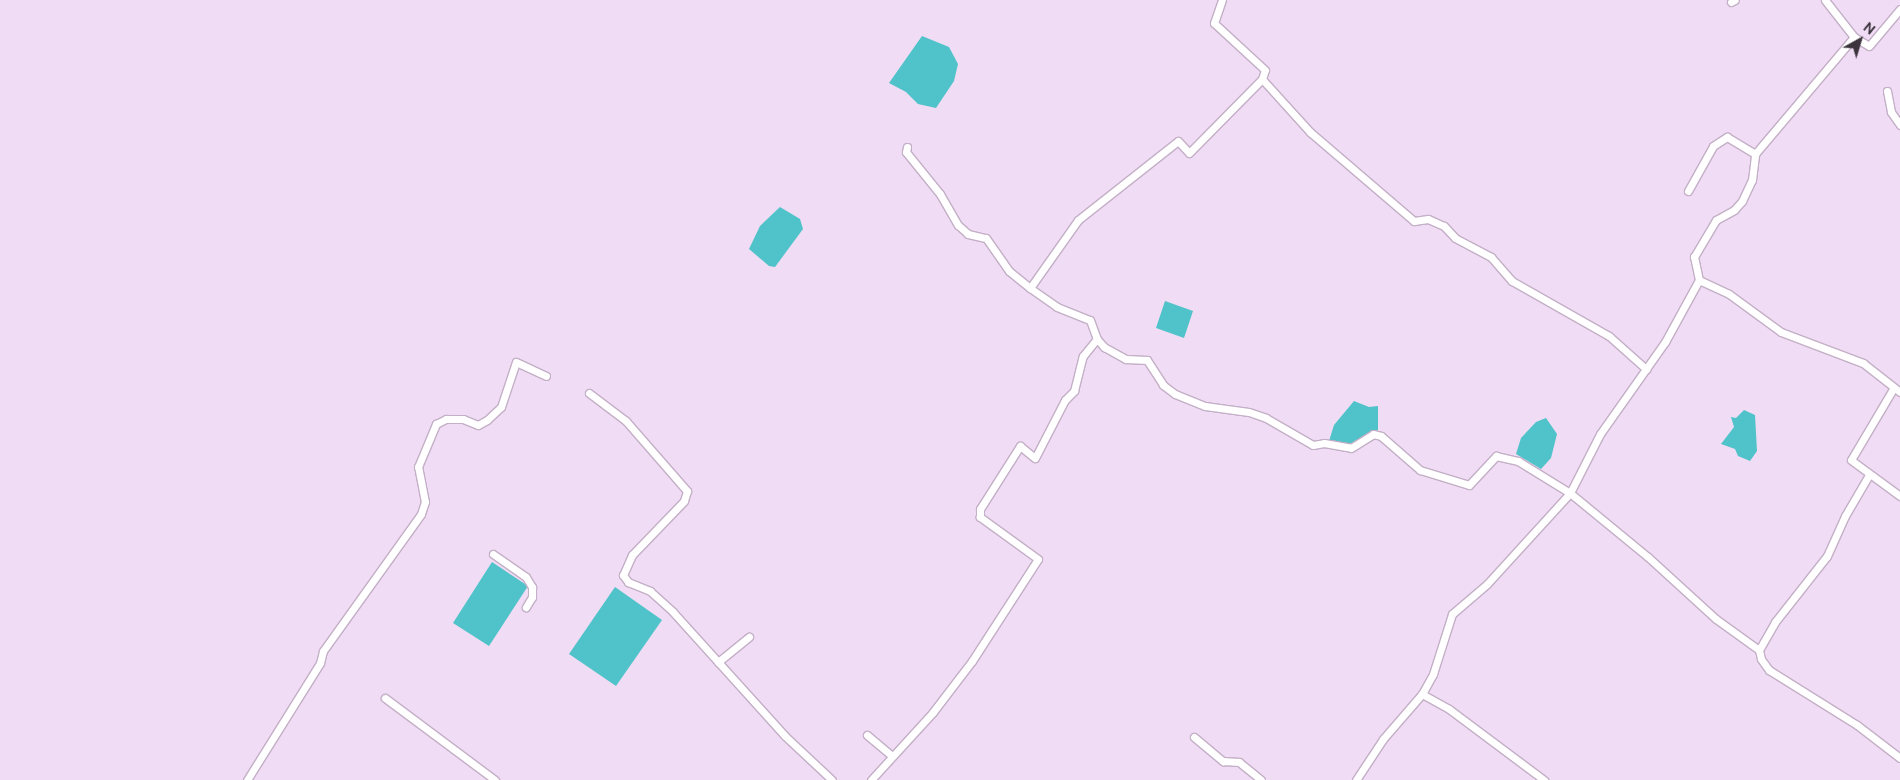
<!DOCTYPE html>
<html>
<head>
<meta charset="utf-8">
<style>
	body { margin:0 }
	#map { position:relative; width:1900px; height:780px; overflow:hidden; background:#f0dcf4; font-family:Ubuntu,sans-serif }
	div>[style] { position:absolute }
	.water>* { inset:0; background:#4fc3c9 }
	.roads { filter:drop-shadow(1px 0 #c3afc6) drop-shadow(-1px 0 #c3afc6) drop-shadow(0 1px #c3afc6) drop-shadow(0 -1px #c3afc6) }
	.minor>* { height:7px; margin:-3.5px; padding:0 3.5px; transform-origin:3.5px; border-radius:3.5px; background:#fff }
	span { translate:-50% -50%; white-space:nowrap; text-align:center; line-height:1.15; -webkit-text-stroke:4px #f0dcf4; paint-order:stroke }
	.north { position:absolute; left:1835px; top:15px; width:50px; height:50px; -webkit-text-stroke:4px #f0dcf4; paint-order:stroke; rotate:39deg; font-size:14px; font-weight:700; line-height:20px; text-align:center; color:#3c343d }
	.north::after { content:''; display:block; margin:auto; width:18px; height:22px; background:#3c343d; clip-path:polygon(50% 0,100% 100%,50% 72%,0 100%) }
</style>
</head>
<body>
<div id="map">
	<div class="water">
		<div style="clip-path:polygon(922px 36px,949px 47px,958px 64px,954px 81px,936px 108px,918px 104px,906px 92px,889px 83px)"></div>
		<div style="clip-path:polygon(780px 207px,800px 219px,803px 229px,775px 267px,769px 266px,749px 249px,760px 226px)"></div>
		<div style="clip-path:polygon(1165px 301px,1193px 311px,1184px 338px,1156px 328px)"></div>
		<div style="clip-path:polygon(1354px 401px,1369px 407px,1378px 406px,1378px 430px,1350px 445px,1329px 441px,1334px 425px)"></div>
		<div style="clip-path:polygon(1744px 410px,1755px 415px,1757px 451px,1750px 461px,1738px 456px,1735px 449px,1721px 444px,1734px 427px,1731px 417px,1736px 418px)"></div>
		<div style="clip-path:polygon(1546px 418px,1557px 434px,1551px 458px,1541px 469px,1516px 454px,1521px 438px,1536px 422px)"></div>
		<div style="clip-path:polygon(492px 562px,528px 586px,489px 646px,453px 623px)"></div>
		<div style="clip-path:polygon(615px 587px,662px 620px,616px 686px,569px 654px)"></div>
	</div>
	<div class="roads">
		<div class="minor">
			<div style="left:1731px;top:2px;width:4px;rotate:-27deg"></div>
			<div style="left:1854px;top:37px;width:17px;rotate:31deg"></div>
			<div style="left:1869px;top:46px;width:48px;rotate:-50deg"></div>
			<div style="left:1262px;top:79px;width:72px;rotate:47.8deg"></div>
			<div style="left:1310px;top:132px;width:137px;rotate:40.6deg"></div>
			<div style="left:1414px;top:221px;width:14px;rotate:-8deg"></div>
			<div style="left:1428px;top:219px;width:17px;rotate:24deg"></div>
			<div style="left:1444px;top:226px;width:16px;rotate:47deg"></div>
			<div style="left:1455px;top:238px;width:41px;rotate:27.8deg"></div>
			<div style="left:1491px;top:257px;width:32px;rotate:49deg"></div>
			<div style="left:1512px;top:281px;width:112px;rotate:29.6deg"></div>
			<div style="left:1609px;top:336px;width:50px;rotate:41.7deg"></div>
			<div style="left:1887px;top:91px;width:21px;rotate:79deg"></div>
			<div style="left:1891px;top:112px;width:16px;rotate:55deg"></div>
			<div style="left:907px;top:147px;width:5px;rotate:101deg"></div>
			<div style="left:906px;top:152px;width:54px;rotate:51deg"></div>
			<div style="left:940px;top:194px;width:36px;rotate:60deg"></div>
			<div style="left:958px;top:225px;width:13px;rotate:42deg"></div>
			<div style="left:968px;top:234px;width:18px;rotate:13deg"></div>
			<div style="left:986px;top:238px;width:40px;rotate:55.1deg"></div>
			<div style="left:1009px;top:271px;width:27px;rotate:39deg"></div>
			<div style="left:1030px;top:288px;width:33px;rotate:35deg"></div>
			<div style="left:1057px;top:307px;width:35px;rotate:22deg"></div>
			<div style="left:1090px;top:320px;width:20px;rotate:70deg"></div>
			<div style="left:1097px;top:339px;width:11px;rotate:49deg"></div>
			<div style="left:1104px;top:347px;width:25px;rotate:29deg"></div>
			<div style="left:1126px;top:359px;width:21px;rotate:3deg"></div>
			<div style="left:1147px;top:360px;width:30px;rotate:57deg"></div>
			<div style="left:1163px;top:385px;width:15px;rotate:37deg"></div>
			<div style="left:1175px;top:394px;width:32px;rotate:22deg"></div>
			<div style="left:1205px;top:406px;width:44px;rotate:7.8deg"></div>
			<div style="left:1249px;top:412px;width:18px;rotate:19deg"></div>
			<div style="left:1266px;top:418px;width:54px;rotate:29.9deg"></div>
			<div style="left:1313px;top:445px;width:11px;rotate:-10deg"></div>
			<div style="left:1324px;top:443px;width:27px;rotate:10deg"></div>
			<div style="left:1351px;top:448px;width:26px;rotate:-32deg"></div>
			<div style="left:1373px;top:434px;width:8px;rotate:14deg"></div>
			<div style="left:1381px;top:436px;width:52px;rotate:41.1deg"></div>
			<div style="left:1420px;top:470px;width:51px;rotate:17deg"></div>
			<div style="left:1469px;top:485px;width:40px;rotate:-47deg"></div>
			<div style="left:1496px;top:456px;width:23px;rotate:13deg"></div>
			<div style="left:1518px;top:461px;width:61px;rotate:31.6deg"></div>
			<div style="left:1570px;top:493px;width:101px;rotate:39.4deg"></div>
			<div style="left:1648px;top:557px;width:92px;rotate:42.4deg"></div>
			<div style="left:1716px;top:619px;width:53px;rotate:35.8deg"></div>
			<div style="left:1759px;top:650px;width:9px;rotate:77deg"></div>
			<div style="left:1761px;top:659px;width:14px;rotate:54deg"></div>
			<div style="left:1769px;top:670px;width:104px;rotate:32deg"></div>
			<div style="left:1857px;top:725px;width:54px;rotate:37.5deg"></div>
			<div style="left:1688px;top:191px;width:51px;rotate:-60.9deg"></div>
			<div style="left:1713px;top:146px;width:17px;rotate:-33deg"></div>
			<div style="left:1727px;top:137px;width:33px;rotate:31deg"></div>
			<div style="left:1699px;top:280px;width:24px;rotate:-102deg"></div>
			<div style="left:1694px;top:257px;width:43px;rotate:-59.3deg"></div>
			<div style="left:1716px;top:220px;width:21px;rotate:-29deg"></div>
			<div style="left:1734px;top:210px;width:12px;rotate:-48deg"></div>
			<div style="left:1742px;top:201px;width:23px;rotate:-65deg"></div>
			<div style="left:1752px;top:180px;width:26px;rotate:-83deg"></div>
			<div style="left:1755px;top:154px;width:153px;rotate:-49.8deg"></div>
			<div style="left:1854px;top:37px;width:47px;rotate:-128.1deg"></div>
			<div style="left:1030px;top:288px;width:83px;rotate:-54.8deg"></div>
			<div style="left:1078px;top:220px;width:127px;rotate:-38.3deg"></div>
			<div style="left:1178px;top:141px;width:16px;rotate:47deg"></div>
			<div style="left:1189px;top:153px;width:104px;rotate:-45.4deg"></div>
			<div style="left:1262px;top:79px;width:9px;rotate:-72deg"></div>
			<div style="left:1265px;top:70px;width:69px;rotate:-137.3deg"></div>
			<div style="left:1214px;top:23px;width:24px;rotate:-71deg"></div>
			<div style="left:1893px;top:389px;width:82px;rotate:120.6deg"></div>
			<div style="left:1851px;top:460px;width:61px;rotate:36.3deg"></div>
			<div style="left:589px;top:393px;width:46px;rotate:37.1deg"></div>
			<div style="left:626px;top:421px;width:93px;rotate:48.9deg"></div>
			<div style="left:687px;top:491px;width:10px;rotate:107deg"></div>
			<div style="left:684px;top:501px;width:75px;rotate:133.9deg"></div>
			<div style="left:632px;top:555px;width:22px;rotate:114deg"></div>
			<div style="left:623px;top:575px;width:9px;rotate:54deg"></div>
			<div style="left:628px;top:582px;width:24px;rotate:22deg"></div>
			<div style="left:650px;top:591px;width:31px;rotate:42deg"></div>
			<div style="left:673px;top:612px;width:167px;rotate:47.9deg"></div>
			<div style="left:785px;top:736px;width:64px;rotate:43.1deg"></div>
			<div style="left:493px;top:554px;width:40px;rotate:34.9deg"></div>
			<div style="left:526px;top:577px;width:12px;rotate:59deg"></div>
			<div style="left:532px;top:587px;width:10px;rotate:90deg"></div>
			<div style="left:532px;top:597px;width:12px;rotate:121deg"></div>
			<div style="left:1759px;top:650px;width:32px;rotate:-60deg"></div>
			<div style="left:1775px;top:622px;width:84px;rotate:-51.8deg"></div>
			<div style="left:1827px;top:556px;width:44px;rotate:-65.8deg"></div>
			<div style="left:1845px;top:516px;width:48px;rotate:-59.7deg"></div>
			<div style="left:718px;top:662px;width:40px;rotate:-39deg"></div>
			<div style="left:1422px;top:694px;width:31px;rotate:29deg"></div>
			<div style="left:1449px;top:709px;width:119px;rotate:36.8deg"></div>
			<div style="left:385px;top:698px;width:137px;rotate:36.7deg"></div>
			<div style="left:867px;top:735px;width:31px;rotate:40deg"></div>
			<div style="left:1194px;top:737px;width:38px;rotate:40deg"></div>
			<div style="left:1223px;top:761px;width:16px;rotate:4deg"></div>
			<div style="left:1239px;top:762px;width:28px;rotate:39deg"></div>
			<div style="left:247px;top:780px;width:138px;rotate:-58deg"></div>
			<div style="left:320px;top:663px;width:12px;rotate:-76deg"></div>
			<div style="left:323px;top:651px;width:168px;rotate:-54.4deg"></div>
			<div style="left:421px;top:514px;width:13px;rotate:-72deg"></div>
			<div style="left:425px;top:502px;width:36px;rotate:-101deg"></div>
			<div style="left:418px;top:467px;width:47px;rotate:-67.3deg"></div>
			<div style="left:436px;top:424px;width:11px;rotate:-27deg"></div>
			<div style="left:446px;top:419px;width:17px"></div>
			<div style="left:463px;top:419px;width:16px;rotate:22deg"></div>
			<div style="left:478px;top:425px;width:10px;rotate:-29deg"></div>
			<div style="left:487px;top:420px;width:19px;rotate:-43deg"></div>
			<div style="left:501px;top:407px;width:47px;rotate:-71.6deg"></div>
			<div style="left:516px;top:362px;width:33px;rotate:25deg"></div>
			<div style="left:871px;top:780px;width:92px;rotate:-47.6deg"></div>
			<div style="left:933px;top:712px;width:64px;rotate:-52.6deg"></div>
			<div style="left:972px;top:661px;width:121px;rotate:-57.1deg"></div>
			<div style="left:1038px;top:559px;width:72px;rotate:-144.1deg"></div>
			<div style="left:980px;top:517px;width:8px;rotate:-90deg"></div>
			<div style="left:980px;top:509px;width:75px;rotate:-57.6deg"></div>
			<div style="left:1020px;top:446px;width:19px;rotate:39deg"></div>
			<div style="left:1035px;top:458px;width:65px;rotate:-62.7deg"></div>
			<div style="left:1065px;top:400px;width:13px;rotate:-45deg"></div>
			<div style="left:1074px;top:391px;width:36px;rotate:-76deg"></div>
			<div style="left:1083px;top:356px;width:22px;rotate:-51deg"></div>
			<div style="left:1356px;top:780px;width:49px;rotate:-56.6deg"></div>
			<div style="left:1383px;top:739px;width:60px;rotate:-49.1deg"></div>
			<div style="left:1422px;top:694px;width:23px;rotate:-61deg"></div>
			<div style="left:1433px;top:674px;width:63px;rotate:-72.4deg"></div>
			<div style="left:1452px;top:614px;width:46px;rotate:-40.6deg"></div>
			<div style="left:1487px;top:584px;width:123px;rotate:-47.6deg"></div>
			<div style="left:1570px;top:493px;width:66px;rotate:-63deg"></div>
			<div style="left:1600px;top:434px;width:113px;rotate:-54.8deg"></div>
			<div style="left:1665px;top:342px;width:71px;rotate:-61.3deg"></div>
			<div style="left:1699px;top:280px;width:33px;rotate:25deg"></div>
			<div style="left:1729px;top:294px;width:64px;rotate:36.2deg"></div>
			<div style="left:1781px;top:332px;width:88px;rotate:20.7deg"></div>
			<div style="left:1863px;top:363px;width:47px;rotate:38.1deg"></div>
		</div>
	</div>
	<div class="north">N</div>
</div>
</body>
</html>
